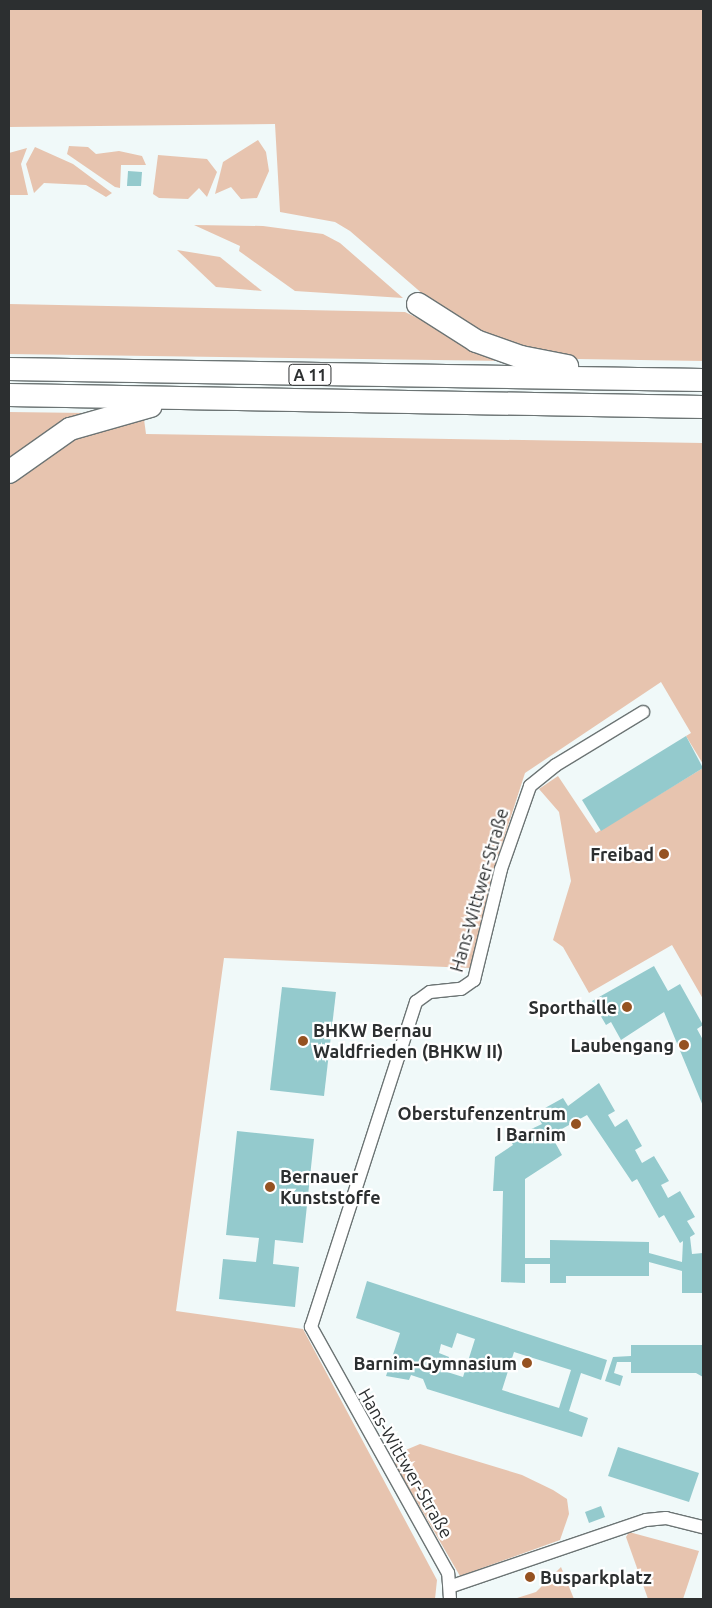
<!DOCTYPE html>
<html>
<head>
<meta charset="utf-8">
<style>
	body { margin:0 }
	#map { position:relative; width:712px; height:1608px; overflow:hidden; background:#f0f9f9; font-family:Ubuntu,sans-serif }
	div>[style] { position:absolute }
	.green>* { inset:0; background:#e7c4af }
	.building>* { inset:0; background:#94cacd }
	.roads { filter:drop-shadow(1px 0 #6c7474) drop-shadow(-1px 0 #6c7474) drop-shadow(0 1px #6c7474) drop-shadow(0 -1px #6c7474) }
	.minor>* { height:12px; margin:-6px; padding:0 6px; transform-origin:6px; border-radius:6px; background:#fff }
	.motorway>* { height:22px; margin:-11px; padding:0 11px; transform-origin:11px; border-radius:11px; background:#fff }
	.dots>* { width:14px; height:14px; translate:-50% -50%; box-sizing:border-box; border:2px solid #fff; border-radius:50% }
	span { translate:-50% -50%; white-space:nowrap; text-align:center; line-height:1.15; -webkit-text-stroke:4.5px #fff; paint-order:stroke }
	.shield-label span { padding:1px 4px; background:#fff; border:1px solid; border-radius:4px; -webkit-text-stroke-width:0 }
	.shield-label { font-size:16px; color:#2c2f30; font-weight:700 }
	.poi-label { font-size:18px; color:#2c2f30; font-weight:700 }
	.right { translate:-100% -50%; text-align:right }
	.left { translate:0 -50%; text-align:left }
	.street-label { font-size:18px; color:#2c2f30 }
	.frame { position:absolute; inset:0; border:10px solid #2c2f30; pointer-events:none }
</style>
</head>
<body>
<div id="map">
	<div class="green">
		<div style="clip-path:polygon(9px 9px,703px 9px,703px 361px,578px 359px,527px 353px,488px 337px,432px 302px,350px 231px,335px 222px,280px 212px,275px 124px,9px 127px)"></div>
		<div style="clip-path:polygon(258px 140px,266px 152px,269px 171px,257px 198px,241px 199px,231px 187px,215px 194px,223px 162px)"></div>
		<div style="clip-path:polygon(69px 146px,88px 147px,96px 154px,119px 151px,142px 156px,146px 165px,121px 165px,120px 188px,115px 187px,67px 154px)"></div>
		<div style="clip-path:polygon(35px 147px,73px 164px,112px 193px,106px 197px,86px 185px,44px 183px,34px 193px,26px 164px)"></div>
		<div style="clip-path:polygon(27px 148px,21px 164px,28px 195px,9px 195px,9px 153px)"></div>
		<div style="clip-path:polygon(158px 155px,207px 159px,217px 172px,207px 197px,199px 188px,188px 199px,159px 198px,153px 194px)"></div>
		<div style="clip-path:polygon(194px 225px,263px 226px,323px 234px,340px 243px,403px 298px,295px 291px,239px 251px,240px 246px)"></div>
		<div style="clip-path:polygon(177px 250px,220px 257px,262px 291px,216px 287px)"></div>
		<div style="clip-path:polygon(9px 304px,405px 312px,507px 361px,9px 354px)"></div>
		<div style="clip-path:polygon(9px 412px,87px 413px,9px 463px)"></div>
		<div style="clip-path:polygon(144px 419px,146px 434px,703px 443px,703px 764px,686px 736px,691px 733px,661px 682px,525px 773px,497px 860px,471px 968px,224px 958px,176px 1311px,303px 1329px,437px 1580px,435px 1599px,9px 1599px,9px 483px,60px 441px)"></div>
		<div style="clip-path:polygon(703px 768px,703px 999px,672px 945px,589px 993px,563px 947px,553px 940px,571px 881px,559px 812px,539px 789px,558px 776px,596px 833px)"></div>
		<div style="clip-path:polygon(420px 1444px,522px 1475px,553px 1490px,567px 1499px,569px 1514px,560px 1540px,460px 1576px,395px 1464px,401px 1452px)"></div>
		<div style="clip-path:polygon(629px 1532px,699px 1551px,683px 1599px,648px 1599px,626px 1537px)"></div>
		<div style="clip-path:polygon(561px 1567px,574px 1599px,514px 1599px,536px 1592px)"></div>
	</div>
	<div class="building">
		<div style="clip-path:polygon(128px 171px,142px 172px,141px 186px,127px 186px)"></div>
		<div style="clip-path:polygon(686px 736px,703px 768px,601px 831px,582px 800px)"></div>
		<div style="clip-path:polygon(654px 966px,668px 991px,680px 984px,703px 1025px,697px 1029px,703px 1040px,703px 1106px,664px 1012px,621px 1040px,611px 1022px,606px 1025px,592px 1001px)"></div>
		<div style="clip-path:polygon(282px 987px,336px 992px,324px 1096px,270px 1090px)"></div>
		<div style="clip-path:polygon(evenodd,599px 1083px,615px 1111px,608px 1115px,615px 1127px,627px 1119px,642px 1146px,635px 1150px,642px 1163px,654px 1156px,669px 1181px,661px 1185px,668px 1198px,680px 1191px,695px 1217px,687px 1221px,695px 1234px,690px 1237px,692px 1254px,703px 1253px,703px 1293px,682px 1293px,682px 1271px,649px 1262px,649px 1276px,566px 1276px,566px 1283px,550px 1283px,550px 1264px,525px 1264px,525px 1283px,501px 1282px,503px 1191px,493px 1191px,495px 1157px,513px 1145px,510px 1139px,542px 1124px,536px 1113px,563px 1098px,568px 1106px,599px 1083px,587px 1115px,632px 1182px,637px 1179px,659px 1218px,664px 1215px,680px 1243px,683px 1241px,682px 1262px,649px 1253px,649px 1242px,550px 1240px,550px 1258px,525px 1258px,525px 1179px,562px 1155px,551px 1135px,587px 1115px)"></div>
		<div style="clip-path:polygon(237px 1131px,314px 1139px,303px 1243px,275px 1240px,273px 1264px,299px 1267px,295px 1307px,219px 1299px,223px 1259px,256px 1262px,259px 1238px,226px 1235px)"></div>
		<div style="clip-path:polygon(evenodd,367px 1281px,607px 1360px,601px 1380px,581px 1373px,569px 1411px,588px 1418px,582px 1437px,427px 1389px,423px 1379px,411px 1375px,409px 1380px,386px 1376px,400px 1333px,356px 1318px,367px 1281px,457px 1333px,475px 1339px,463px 1377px,444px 1371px,449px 1357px,439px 1353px,441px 1344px,452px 1348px,457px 1333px,367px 1281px,514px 1352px,571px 1370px,559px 1408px,502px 1390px,514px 1352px)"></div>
		<div style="clip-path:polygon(631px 1345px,703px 1345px,703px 1377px,696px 1373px,631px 1373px,631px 1362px,617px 1362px,614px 1373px,623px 1376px,620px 1386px,605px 1381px,613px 1357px,631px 1356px)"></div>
		<div style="clip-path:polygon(618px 1447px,699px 1473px,689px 1502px,608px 1476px)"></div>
		<div style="clip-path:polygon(601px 1506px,605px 1517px,589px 1523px,585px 1512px)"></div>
	</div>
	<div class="roads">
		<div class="minor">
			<div style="left:452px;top:1586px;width:205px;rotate:-18.8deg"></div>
			<div style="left:646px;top:1520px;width:20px;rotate:-6deg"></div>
			<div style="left:666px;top:1518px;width:38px;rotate:14deg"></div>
			<div style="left:450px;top:1599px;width:26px;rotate:-94deg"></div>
			<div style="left:448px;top:1573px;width:282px;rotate:-119.1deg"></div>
			<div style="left:311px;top:1327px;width:342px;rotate:-72.1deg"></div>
			<div style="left:416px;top:1002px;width:17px;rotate:-36deg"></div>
			<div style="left:430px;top:992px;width:31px;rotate:-6deg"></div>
			<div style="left:461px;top:989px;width:16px;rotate:-35deg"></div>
			<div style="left:474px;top:980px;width:114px;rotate:-76.3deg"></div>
			<div style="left:501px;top:869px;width:88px;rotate:-70.7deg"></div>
			<div style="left:530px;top:786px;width:33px;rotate:-39deg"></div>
			<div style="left:556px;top:765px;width:102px;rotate:-31.3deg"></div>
		</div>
		<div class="motorway">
			<div style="left:418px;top:304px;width:69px;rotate:32.5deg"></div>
			<div style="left:476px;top:341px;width:48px;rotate:19.6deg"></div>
			<div style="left:521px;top:357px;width:47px;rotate:11.1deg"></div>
			<div style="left:9px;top:369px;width:694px;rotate:0.91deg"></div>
			<div style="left:9px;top:395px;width:694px;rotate:0.99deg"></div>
			<div style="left:9px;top:472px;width:75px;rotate:-35.2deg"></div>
			<div style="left:70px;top:429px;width:84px;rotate:-15.9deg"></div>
		</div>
	</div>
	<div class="dots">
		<div style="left:664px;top:854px;background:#955221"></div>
		<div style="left:627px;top:1007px;background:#955221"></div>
		<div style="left:303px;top:1041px;background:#955221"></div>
		<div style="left:684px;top:1045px;background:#955221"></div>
		<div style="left:576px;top:1124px;background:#955221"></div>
		<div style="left:270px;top:1187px;background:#955221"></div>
		<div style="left:527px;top:1363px;background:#955221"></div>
		<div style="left:530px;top:1577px;background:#955221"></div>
	</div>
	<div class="shield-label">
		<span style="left:310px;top:375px">A 11</span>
	</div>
	<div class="poi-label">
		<span class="right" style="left:654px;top:854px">Freibad</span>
		<span class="right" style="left:617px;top:1007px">Sporthalle</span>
		<span class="left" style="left:313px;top:1041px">BHKW Bernau<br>Waldfrieden (BHKW II)</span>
		<span class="right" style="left:674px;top:1045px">Laubengang</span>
		<span class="right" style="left:566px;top:1124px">Oberstufenzentrum<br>I Barnim</span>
		<span class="left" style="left:280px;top:1187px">Bernauer<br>Kunststoffe</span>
		<span class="right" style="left:517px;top:1363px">Barnim-Gymnasium</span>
		<span class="left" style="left:540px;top:1577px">Busparkplatz</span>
	</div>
	<div class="street-label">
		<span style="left:479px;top:890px;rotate:-74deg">Hans-Wittwer-Straße</span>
		<span style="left:406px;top:1463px;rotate:60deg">Hans-Wittwer-Straße</span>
	</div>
	<div class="frame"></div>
</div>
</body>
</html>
